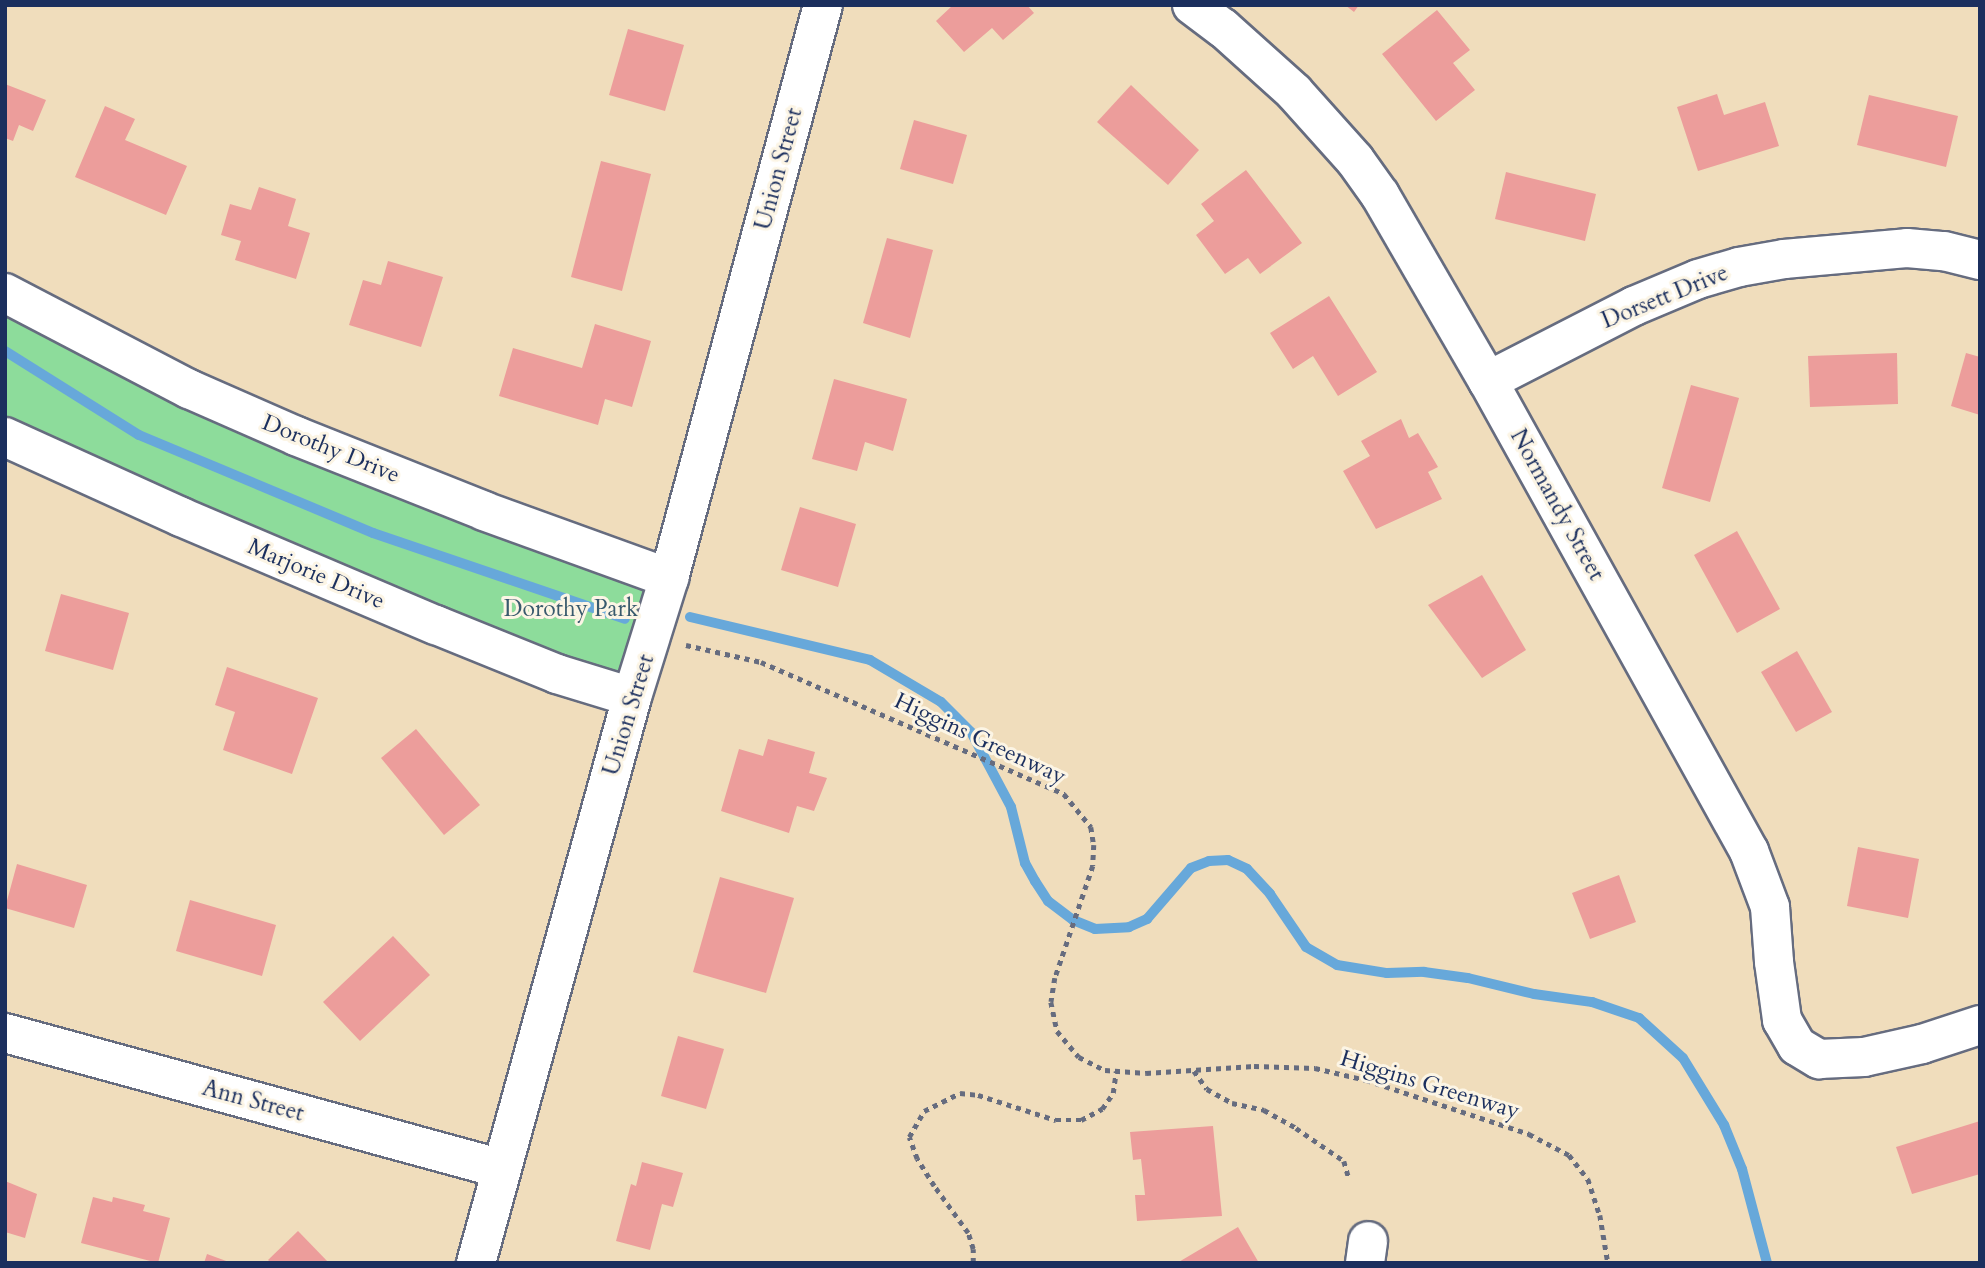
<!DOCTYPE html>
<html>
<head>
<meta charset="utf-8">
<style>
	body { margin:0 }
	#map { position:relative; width:1985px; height:1268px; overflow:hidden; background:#f0ddbc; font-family:Cardo,serif }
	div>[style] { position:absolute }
	.green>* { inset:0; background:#8ddc9b }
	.stream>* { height:10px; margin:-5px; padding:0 5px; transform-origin:5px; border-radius:5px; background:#67a8da }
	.building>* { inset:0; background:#ec9d9b }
	.path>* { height:4.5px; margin-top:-2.25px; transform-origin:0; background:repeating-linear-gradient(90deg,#666c7f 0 5px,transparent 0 10px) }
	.roads { filter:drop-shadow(2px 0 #666c7f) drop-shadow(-2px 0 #666c7f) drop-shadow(0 2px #666c7f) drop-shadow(0 -2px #666c7f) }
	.minor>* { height:38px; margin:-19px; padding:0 19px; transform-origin:19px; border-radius:19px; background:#fff }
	span { translate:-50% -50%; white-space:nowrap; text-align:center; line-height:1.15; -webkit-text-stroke:6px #fcf5e5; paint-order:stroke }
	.street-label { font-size:23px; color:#1b2f5e }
	.park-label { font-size:23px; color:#385a6d }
	.frame { position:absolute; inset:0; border:7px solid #1b2f5e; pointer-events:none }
</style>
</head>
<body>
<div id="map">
	<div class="green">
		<div style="clip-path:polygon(5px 304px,641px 580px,645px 592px,622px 674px,603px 677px,5px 422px)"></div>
	</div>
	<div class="stream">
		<div style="left:5px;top:351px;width:158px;rotate:32.1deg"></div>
		<div style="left:139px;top:435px;width:254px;rotate:22.7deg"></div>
		<div style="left:373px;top:533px;width:266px;rotate:18.8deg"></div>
		<div style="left:690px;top:617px;width:185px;rotate:13.4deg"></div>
		<div style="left:870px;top:660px;width:82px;rotate:30.6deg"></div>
		<div style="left:941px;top:702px;width:42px;rotate:45deg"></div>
		<div style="left:971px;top:732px;width:85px;rotate:61.9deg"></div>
		<div style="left:1011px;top:807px;width:58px;rotate:76deg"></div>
		<div style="left:1025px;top:863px;width:21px;rotate:61deg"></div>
		<div style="left:1035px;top:881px;width:24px;rotate:57deg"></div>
		<div style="left:1048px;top:901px;width:31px;rotate:37deg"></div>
		<div style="left:1073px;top:920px;width:24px;rotate:22deg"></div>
		<div style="left:1095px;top:929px;width:34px;rotate:-3deg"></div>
		<div style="left:1129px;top:927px;width:20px;rotate:-24deg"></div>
		<div style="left:1147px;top:919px;width:67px;rotate:-49.2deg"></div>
		<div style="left:1191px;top:868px;width:19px;rotate:-21deg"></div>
		<div style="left:1209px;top:861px;width:19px;rotate:-3deg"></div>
		<div style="left:1228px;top:860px;width:21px;rotate:25deg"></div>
		<div style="left:1247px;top:869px;width:34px;rotate:47deg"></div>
		<div style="left:1270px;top:894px;width:64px;rotate:55.8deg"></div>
		<div style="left:1306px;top:947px;width:36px;rotate:30deg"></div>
		<div style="left:1337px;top:965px;width:51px;rotate:9.1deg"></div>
		<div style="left:1387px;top:973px;width:37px;rotate:-2deg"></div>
		<div style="left:1424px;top:972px;width:44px;rotate:7.8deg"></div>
		<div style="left:1468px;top:978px;width:68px;rotate:13.6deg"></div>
		<div style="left:1534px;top:994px;width:59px;rotate:7.9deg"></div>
		<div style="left:1592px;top:1002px;width:50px;rotate:18.8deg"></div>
		<div style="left:1639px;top:1018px;width:59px;rotate:42.3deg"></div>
		<div style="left:1683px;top:1058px;width:79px;rotate:58.5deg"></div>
		<div style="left:1724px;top:1125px;width:48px;rotate:67.8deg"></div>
		<div style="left:1742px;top:1169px;width:97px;rotate:75.1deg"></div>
	</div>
	<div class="building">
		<div style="clip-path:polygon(953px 5px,1027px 5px,1034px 13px,1003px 40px,992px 28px,964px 52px,936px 21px)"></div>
		<div style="clip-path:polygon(1345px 5px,1359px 5px,1354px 12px)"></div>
		<div style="clip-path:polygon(1437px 10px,1470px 50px,1453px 63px,1475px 90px,1436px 121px,1382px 54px)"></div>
		<div style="clip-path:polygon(628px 29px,684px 45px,665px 111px,609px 95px)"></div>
		<div style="clip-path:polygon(5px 84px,46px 100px,33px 131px,19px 125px,13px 141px,5px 138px)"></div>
		<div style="clip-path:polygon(1131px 85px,1199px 150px,1168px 185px,1097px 122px)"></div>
		<div style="clip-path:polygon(1717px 94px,1724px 115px,1765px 102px,1779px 146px,1698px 171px,1677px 107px)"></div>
		<div style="clip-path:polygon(1869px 95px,1958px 116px,1946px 167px,1857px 145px)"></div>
		<div style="clip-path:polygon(105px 106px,135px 119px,125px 140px,187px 166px,166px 215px,75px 177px)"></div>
		<div style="clip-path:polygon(914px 120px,967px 135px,953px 184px,900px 169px)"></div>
		<div style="clip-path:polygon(601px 161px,651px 174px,622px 291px,571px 277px)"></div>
		<div style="clip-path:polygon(1246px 170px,1302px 243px,1260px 274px,1248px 258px,1225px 274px,1196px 235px,1214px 221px,1201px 204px)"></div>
		<div style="clip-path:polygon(1506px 172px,1596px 194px,1585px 241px,1495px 219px)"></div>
		<div style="clip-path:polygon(259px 187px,296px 199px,288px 226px,310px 233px,296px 279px,235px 260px,241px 241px,221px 235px,230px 204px,251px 210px)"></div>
		<div style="clip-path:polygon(887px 238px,933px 250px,910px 338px,863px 323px)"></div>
		<div style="clip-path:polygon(388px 261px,443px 277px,421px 347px,349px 325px,363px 280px,381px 285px)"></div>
		<div style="clip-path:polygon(1329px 296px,1377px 372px,1338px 396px,1313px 356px,1293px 369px,1270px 333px)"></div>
		<div style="clip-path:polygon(595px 324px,651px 341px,632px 407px,605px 399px,598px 425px,499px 396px,513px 348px,582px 368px)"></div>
		<div style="clip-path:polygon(1897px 353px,1898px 404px,1810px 407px,1808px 356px)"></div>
		<div style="clip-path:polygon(1966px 353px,1980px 357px,1980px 415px,1951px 406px)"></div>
		<div style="clip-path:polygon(834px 379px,907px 399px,893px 451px,865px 442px,857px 471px,812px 459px)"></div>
		<div style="clip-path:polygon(1691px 385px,1739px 398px,1710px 502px,1662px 488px)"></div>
		<div style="clip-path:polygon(1401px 419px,1409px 438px,1418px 433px,1438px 467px,1428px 472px,1442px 499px,1376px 529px,1343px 471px,1370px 456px,1361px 441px)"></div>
		<div style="clip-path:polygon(800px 507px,856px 524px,838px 587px,781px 570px)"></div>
		<div style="clip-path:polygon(1737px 531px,1780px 609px,1737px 633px,1694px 555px)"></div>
		<div style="clip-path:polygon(1482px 575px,1526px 650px,1482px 678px,1428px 605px)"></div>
		<div style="clip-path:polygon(61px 594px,129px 613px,113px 670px,45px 651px)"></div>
		<div style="clip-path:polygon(1797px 651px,1832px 712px,1796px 732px,1761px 672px)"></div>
		<div style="clip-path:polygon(227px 667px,318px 698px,292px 774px,223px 750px,235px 712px,215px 705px)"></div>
		<div style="clip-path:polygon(416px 729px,480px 805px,444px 835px,381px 758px)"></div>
		<div style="clip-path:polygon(768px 739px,815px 752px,809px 773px,827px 778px,814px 811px,797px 806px,789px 833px,721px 811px,739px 749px,763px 756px)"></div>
		<div style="clip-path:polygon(1858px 847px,1919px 859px,1908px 918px,1847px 906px)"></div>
		<div style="clip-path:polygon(17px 864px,87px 885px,74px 928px,5px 908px)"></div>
		<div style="clip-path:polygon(1619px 875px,1636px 922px,1590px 939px,1572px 893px)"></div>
		<div style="clip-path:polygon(720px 877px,794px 898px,766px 993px,693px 972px)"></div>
		<div style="clip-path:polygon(190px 900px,276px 925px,262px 976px,176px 951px)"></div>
		<div style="clip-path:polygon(393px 936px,430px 975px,360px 1041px,323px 1002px)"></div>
		<div style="clip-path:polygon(678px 1036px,724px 1049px,706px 1109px,661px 1096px)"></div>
		<div style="clip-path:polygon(1980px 1121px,1980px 1174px,1912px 1194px,1896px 1147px)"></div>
		<div style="clip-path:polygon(1213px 1126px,1222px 1216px,1137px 1221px,1135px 1195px,1145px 1195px,1141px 1159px,1133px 1160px,1130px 1132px)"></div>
		<div style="clip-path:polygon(642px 1162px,683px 1173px,673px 1207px,662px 1204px,650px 1250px,616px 1241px,631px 1184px,636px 1186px)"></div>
		<div style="clip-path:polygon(5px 1181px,37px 1194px,25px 1238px,5px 1232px)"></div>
		<div style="clip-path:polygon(93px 1197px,112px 1202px,113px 1197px,145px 1205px,143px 1211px,170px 1218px,158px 1263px,81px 1243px)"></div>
		<div style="clip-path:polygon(1238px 1227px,1259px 1263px,1177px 1263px)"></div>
		<div style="clip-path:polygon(298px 1231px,329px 1263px,271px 1263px,268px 1260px)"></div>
		<div style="clip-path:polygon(207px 1254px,229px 1262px,229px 1263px,204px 1263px)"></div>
	</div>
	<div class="path">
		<div style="left:686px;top:645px;width:77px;rotate:12.8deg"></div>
		<div style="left:761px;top:662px;width:331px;rotate:23.5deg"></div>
		<div style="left:1064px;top:794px;width:43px;rotate:50.7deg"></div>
		<div style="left:1091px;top:827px;width:18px;rotate:81deg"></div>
		<div style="left:1094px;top:845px;width:21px;rotate:93deg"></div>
		<div style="left:1093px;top:866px;width:118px;rotate:108.7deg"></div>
		<div style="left:1055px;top:978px;width:24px;rotate:99deg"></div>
		<div style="left:1051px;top:1002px;width:30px;rotate:78deg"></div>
		<div style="left:1057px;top:1031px;width:34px;rotate:50deg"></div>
		<div style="left:1079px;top:1057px;width:29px;rotate:27deg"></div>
		<div style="left:1105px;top:1070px;width:41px;rotate:4.2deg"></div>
		<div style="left:1146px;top:1073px;width:108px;rotate:-3.7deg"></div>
		<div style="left:1254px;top:1066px;width:61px;rotate:1.9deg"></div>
		<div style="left:1315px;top:1068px;width:52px;rotate:13.2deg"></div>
		<div style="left:1366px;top:1080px;width:172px;rotate:18.3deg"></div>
		<div style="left:1529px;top:1134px;width:45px;rotate:27.7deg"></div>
		<div style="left:1569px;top:1155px;width:31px;rotate:52deg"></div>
		<div style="left:1588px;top:1179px;width:38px;rotate:72deg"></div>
		<div style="left:1600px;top:1215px;width:49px;rotate:80.5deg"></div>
		<div style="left:1194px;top:1071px;width:22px;rotate:54deg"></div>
		<div style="left:1207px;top:1089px;width:29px;rotate:29deg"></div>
		<div style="left:1232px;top:1103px;width:33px;rotate:12deg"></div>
		<div style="left:1264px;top:1110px;width:37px;rotate:29deg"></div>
		<div style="left:1296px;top:1128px;width:58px;rotate:34.5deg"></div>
		<div style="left:1344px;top:1161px;width:18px;rotate:74deg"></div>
		<div style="left:973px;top:1263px;width:14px;rotate:-90deg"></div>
		<div style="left:973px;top:1249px;width:17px;rotate:-107deg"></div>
		<div style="left:968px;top:1233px;width:58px;rotate:-125.9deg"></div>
		<div style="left:934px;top:1186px;width:32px;rotate:-122deg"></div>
		<div style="left:917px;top:1159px;width:23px;rotate:-110deg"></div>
		<div style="left:909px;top:1137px;width:30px;rotate:-60deg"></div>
		<div style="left:924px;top:1111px;width:40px;rotate:-26.6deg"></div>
		<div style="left:960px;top:1093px;width:18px;rotate:6deg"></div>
		<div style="left:978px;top:1095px;width:82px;rotate:17.8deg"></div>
		<div style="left:1056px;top:1120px;width:25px"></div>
		<div style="left:1081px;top:1120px;width:24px;rotate:-28deg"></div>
		<div style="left:1102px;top:1109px;width:19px;rotate:-55deg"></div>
		<div style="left:1113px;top:1093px;width:22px;rotate:-82deg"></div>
	</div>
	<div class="roads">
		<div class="minor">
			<div style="left:1192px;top:5px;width:39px;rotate:37deg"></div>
			<div style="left:1223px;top:28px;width:96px;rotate:42deg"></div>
			<div style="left:1294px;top:92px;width:91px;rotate:48.1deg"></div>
			<div style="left:1355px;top:160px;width:43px;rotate:54.5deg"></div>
			<div style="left:1380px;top:195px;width:215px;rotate:59.9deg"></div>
			<div style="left:1488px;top:381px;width:538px;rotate:60.96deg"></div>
			<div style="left:1749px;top:851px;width:60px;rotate:69.4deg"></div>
			<div style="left:1770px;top:907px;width:55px;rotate:85.8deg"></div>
			<div style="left:1774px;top:962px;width:59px;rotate:82.1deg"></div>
			<div style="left:1782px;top:1020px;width:30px;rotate:60deg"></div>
			<div style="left:1797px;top:1046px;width:26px;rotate:31deg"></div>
			<div style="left:1819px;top:1059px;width:45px;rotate:-2.5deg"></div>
			<div style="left:1864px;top:1057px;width:59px;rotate:-12.6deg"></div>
			<div style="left:1922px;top:1044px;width:61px;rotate:-18.1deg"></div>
			<div style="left:5px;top:293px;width:208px;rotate:27.6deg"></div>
			<div style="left:189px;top:389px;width:117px;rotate:23.7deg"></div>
			<div style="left:296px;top:436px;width:202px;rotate:21.7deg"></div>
			<div style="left:484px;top:511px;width:197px;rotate:19.9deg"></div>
			<div style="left:1488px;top:381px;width:164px;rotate:-27.2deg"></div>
			<div style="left:1634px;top:306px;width:69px;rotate:-22.9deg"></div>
			<div style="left:1698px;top:279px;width:43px;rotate:-16.3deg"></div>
			<div style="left:1739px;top:267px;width:46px;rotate:-10.1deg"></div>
			<div style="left:1784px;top:259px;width:123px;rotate:-5.1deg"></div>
			<div style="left:1907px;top:248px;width:37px;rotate:5deg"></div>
			<div style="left:1944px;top:251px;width:37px;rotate:14deg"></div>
			<div style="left:5px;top:437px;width:193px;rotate:24.4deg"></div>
			<div style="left:181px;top:517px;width:277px;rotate:23deg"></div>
			<div style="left:436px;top:625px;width:131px;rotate:22deg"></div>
			<div style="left:557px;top:674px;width:78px;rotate:17deg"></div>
			<div style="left:5px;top:1033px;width:515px;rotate:15.3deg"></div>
			<div style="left:476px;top:1263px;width:587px;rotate:-74.59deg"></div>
			<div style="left:632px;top:697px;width:125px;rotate:-72.7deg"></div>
			<div style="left:669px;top:578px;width:593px;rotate:-74.96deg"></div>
			<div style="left:1365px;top:1263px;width:22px;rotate:-82deg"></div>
		</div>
	</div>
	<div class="street-label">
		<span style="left:779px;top:169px;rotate:-75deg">Union Street</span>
		<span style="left:1665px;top:297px;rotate:-22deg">Dorsett Drive</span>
		<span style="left:331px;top:449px;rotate:22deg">Dorothy Drive</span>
		<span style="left:1557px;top:505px;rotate:61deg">Normandy Street</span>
		<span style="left:316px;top:574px;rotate:23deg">Marjorie Drive</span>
		<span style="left:629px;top:715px;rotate:-73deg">Union Street</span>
		<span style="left:980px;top:739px;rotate:25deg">Higgins Greenway</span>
		<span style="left:1430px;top:1085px;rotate:17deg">Higgins Greenway</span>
		<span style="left:253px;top:1101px;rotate:15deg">Ann Street</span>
	</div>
	<div class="park-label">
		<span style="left:571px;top:609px">Dorothy Park</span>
	</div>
	<div class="frame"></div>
</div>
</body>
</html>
